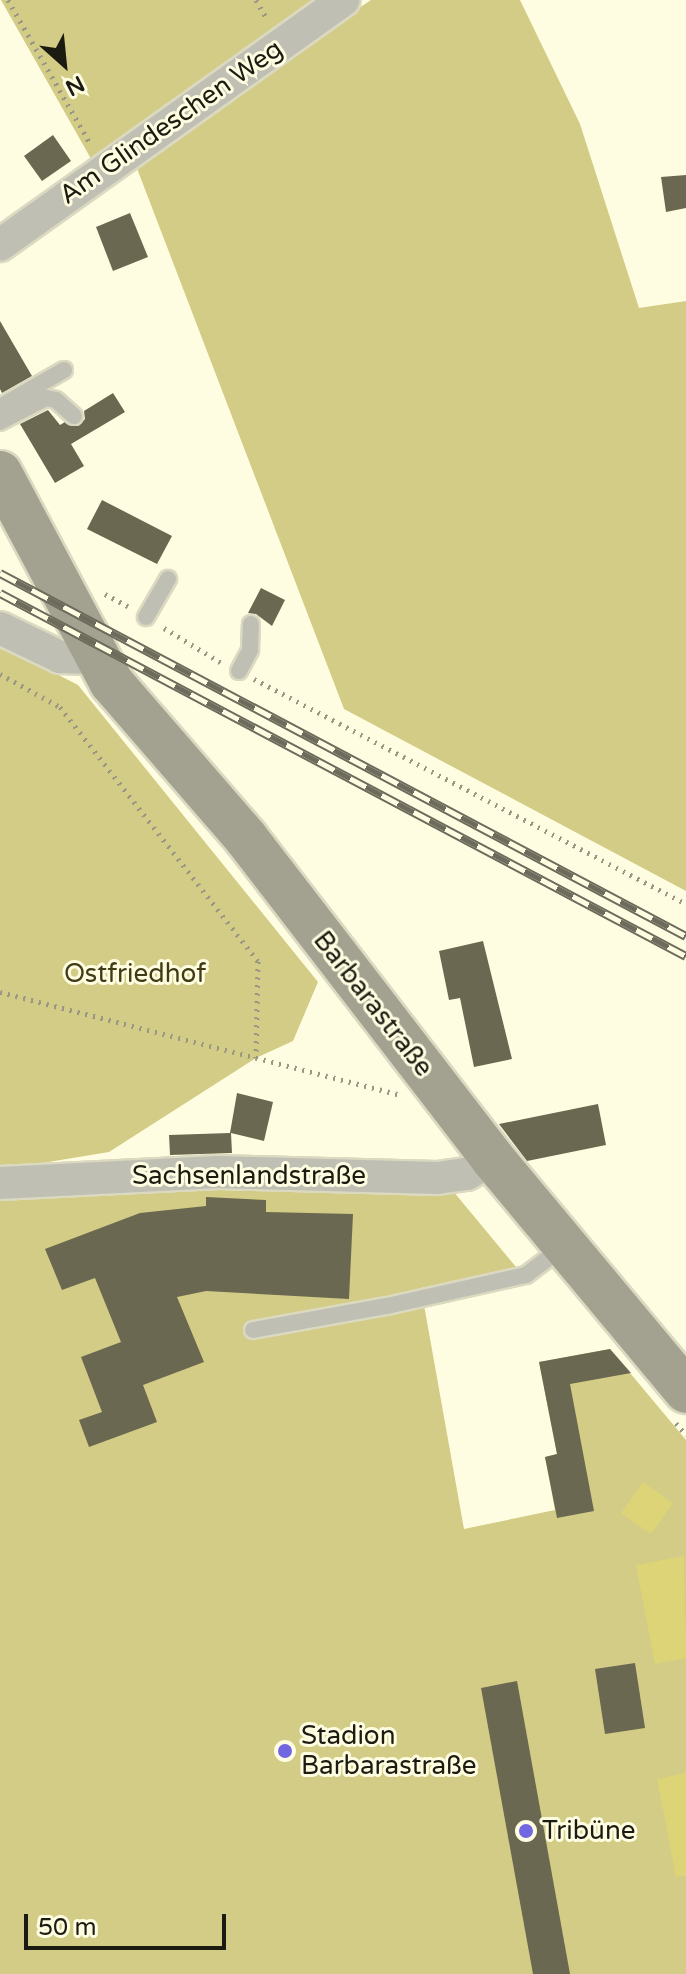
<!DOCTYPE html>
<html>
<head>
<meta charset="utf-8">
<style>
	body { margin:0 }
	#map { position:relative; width:686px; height:1974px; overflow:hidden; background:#fffde1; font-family:"Varela Round",sans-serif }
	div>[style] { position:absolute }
	.green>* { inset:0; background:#d3cc86 }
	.water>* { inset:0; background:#ddd377 }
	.building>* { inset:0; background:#6a6850 }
	.path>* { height:5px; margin-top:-2.5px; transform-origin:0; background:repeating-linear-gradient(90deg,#999783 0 2px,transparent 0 8px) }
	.roads { filter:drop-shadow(2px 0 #dbd9c0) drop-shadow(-2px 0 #dbd9c0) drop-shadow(0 2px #dbd9c0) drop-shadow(0 -2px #dbd9c0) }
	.lane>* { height:16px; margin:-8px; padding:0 8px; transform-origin:8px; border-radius:8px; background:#c0bfb3 }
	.street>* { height:32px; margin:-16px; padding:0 16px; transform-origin:16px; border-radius:16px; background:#c0bfb3 }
	.secondary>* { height:44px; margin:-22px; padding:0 22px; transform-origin:22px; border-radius:22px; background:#a3a291 }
	.rail>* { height:9px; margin-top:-4.5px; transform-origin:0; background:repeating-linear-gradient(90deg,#fffde1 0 18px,#6d6b5b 0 36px); box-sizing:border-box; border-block:2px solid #6d6b5b }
	.dots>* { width:22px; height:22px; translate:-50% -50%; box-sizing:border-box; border:4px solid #fffde1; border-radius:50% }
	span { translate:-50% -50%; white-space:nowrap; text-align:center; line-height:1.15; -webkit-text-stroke:6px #fffde1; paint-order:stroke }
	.street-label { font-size:26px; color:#1c1b11 }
	.park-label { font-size:26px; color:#403b14 }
	.poi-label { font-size:26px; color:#1c1b11 }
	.left { translate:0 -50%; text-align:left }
	.north { position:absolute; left:24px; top:24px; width:80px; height:80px; -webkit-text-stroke:6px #fffde1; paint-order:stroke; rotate:153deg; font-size:22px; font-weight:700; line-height:32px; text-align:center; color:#1c1b11 }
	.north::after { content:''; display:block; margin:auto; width:28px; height:36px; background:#1c1b11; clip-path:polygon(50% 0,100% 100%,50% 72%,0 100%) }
	.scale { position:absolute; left:24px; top:1914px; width:202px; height:36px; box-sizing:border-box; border:4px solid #1c1b11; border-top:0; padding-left:10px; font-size:24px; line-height:28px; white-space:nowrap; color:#1c1b11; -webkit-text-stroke:6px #fffde1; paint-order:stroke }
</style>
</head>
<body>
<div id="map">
	<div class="green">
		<div style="clip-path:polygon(1px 0,329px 0,94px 164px)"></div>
		<div style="clip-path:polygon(371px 0,520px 0,580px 124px,639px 308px,686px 301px,686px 891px,344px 709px,133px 158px)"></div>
		<div style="clip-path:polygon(0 645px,78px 685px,318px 982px,293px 1041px,256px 1058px,109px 1152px,0 1170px)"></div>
		<div style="clip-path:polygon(245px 1181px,453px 1191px,516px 1267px,421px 1288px,464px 1529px,555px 1510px,545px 1457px,557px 1454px,539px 1362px,610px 1349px,686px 1440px,686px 1974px,0 1974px,0 1195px)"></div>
	</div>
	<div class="water">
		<div style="clip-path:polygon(643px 1482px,673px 1503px,651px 1534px,621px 1513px)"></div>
		<div style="clip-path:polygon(684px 1556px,686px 1658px,655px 1664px,636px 1565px)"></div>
		<div style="clip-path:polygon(686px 1773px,686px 1875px,676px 1877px,657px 1779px)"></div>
	</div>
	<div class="building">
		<div style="clip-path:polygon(53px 135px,71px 161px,42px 181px,24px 156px)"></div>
		<div style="clip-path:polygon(686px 175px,686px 208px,666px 212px,661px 177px)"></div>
		<div style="clip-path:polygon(130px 213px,148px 257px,113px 271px,96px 227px)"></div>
		<div style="clip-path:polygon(0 321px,32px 376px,2px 393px,0 389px)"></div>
		<div style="clip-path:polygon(113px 393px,125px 412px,71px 444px,84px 466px,55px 483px,20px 424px,48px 410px,60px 425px,65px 422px,78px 426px,85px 419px,84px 411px)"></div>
		<div style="clip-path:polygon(102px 500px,172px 536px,157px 564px,87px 529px)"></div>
		<div style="clip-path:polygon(261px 588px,285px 600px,272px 626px,256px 614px,248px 613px)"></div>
		<div style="clip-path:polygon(483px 941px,512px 1059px,474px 1067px,460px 998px,449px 1000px,439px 951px)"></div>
		<div style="clip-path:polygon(237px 1093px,273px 1102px,264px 1141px,231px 1133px,232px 1153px,170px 1155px,169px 1135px,230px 1133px)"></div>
		<div style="clip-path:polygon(598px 1104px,606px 1145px,527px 1161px,499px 1124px)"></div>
		<div style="clip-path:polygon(206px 1197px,266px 1200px,266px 1212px,353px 1214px,349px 1299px,206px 1291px,177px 1297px,204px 1362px,143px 1385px,157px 1422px,89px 1447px,79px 1420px,102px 1412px,81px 1357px,121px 1342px,95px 1278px,62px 1290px,45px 1249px,140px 1213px,206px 1206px)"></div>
		<div style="clip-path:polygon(610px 1349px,631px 1373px,570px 1384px,594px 1511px,557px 1518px,545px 1457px,557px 1454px,539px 1362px)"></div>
		<div style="clip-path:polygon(635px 1663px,645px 1728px,605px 1734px,595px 1669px)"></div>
		<div style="clip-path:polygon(517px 1681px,570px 1974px,533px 1974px,481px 1688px)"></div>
	</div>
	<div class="path">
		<div style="left:8px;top:0;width:167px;rotate:60.2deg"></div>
		<div style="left:256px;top:0;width:22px;rotate:60deg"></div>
		<div style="left:105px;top:594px;width:26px;rotate:28deg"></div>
		<div style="left:164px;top:628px;width:66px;rotate:31.3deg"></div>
		<div style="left:0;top:674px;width:68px;rotate:28.8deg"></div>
		<div style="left:60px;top:707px;width:322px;rotate:52.1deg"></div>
		<div style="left:258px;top:961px;width:97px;rotate:91.2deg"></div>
		<div style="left:254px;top:679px;width:487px;rotate:27.5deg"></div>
		<div style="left:0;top:992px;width:411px;rotate:14.4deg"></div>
		<div style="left:676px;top:1423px;width:16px;rotate:50deg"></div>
	</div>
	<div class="roads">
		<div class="lane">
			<div style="left:0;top:407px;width:74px;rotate:-30deg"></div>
			<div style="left:0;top:422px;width:52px;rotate:-27.6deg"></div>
			<div style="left:46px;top:398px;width:10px;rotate:11deg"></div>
			<div style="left:56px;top:400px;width:24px;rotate:42deg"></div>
			<div style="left:146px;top:617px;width:44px;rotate:-59.9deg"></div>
			<div style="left:239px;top:671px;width:24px;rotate:-62deg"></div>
			<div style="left:250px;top:650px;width:26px;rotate:-88deg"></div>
			<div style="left:253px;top:1330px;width:136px;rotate:-10.2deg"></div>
			<div style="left:387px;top:1306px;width:142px;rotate:-12.6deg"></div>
			<div style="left:526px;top:1275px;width:46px;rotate:-37.1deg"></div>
		</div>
		<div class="street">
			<div style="left:0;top:245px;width:422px;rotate:-35.5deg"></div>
			<div style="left:0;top:628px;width:67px;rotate:25.8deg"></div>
			<div style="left:60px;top:657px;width:36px;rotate:2deg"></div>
			<div style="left:0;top:1183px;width:218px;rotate:-2.9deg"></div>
			<div style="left:218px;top:1172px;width:219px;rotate:1.6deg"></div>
			<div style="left:437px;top:1178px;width:30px;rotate:-8deg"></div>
			<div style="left:467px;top:1174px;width:30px;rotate:-30deg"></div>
		</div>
		<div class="secondary">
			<div style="left:0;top:473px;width:237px;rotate:62deg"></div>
			<div style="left:111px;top:682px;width:206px;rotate:49.1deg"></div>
			<div style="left:246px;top:838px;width:405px;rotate:52.4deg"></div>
			<div style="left:493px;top:1159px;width:302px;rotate:50.2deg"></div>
		</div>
	</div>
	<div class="rail">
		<div style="left:0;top:573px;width:776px;rotate:27.89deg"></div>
		<div style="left:0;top:593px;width:776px;rotate:27.89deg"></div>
	</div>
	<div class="dots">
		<div style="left:285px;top:1751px;background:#7167e1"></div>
		<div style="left:526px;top:1831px;background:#7167e1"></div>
	</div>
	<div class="street-label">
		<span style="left:171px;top:122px;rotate:-35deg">Am Glindeschen Weg</span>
		<span style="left:373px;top:1004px;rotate:52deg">Barbarastraße</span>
		<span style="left:249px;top:1176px">Sachsenlandstraße</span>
	</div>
	<div class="park-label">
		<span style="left:135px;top:974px">Ostfriedhof</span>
	</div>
	<div class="poi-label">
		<span class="left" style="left:301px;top:1751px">Stadion<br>Barbarastraße</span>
		<span class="left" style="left:542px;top:1831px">Tribüne</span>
	</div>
	<div class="north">N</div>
	<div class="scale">50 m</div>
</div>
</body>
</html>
